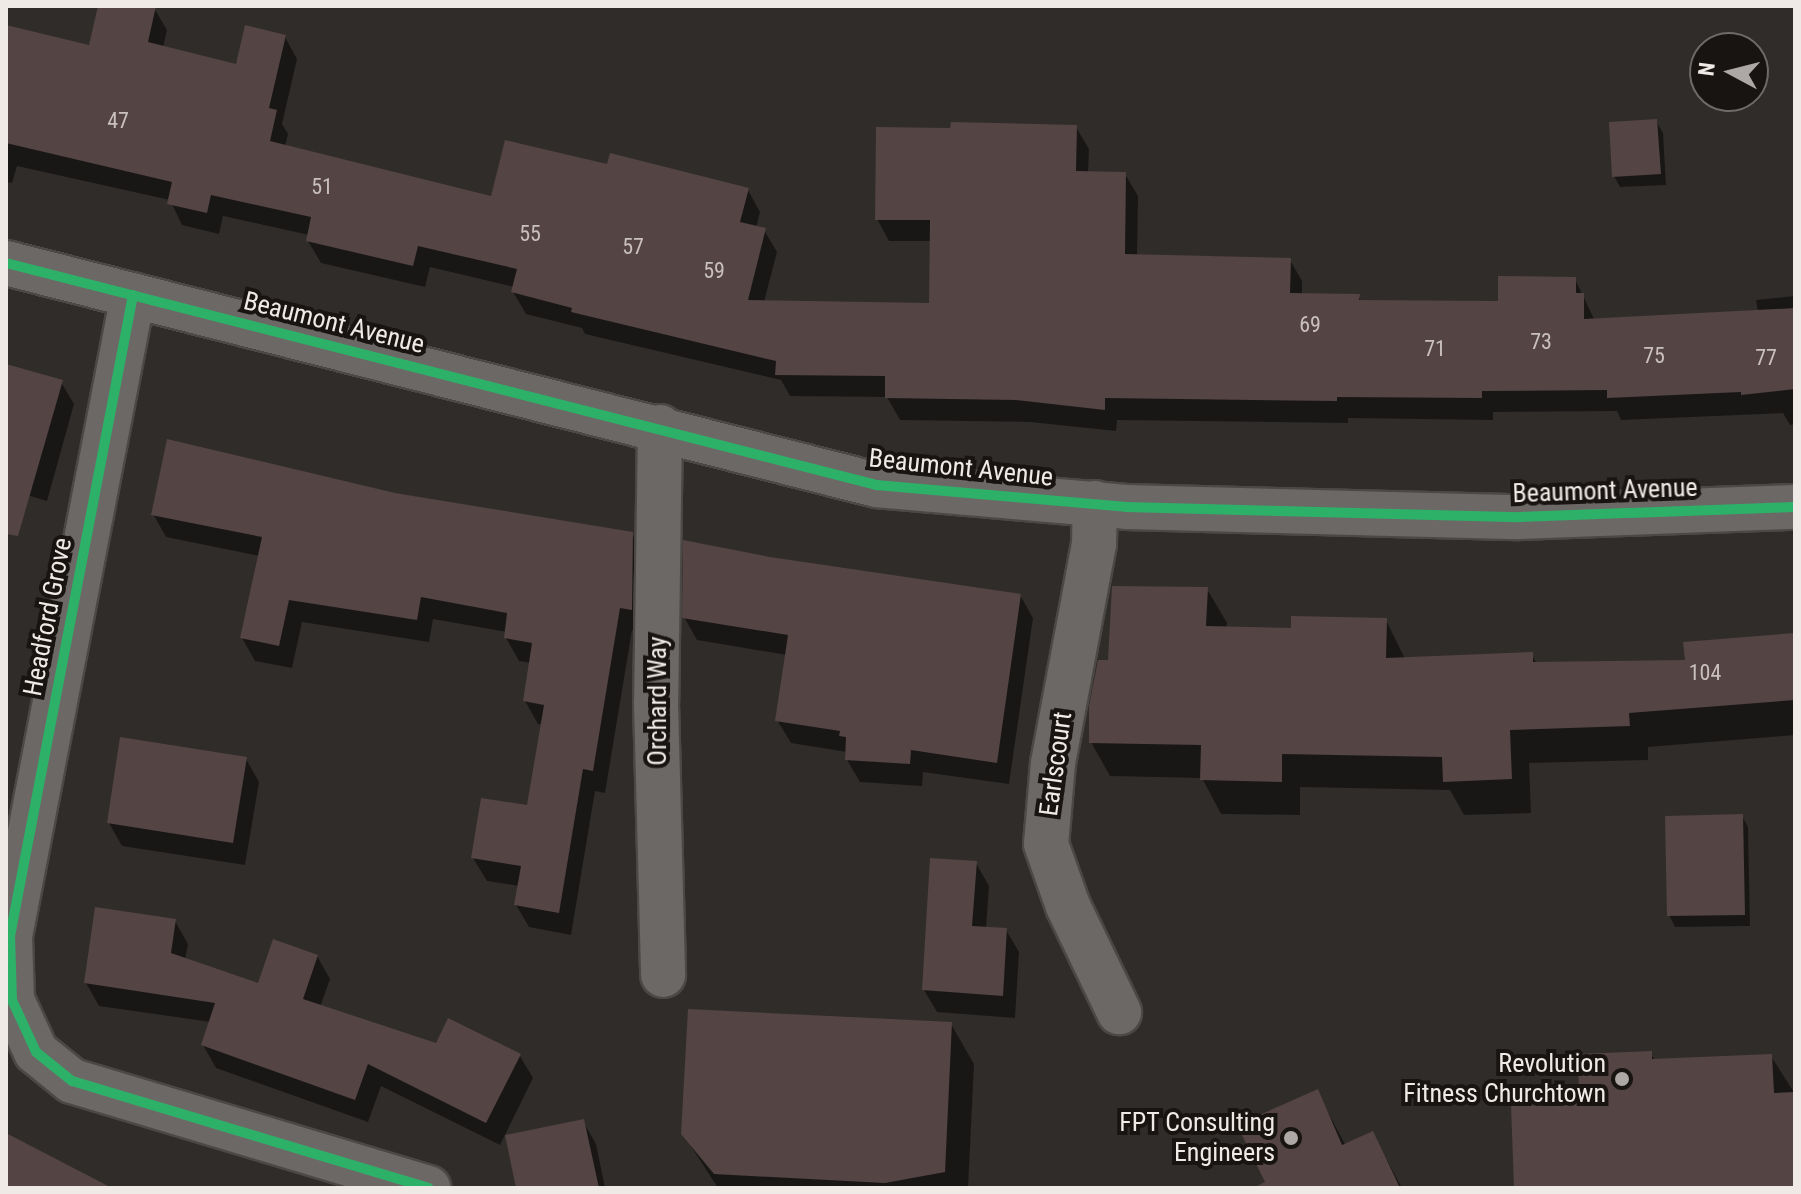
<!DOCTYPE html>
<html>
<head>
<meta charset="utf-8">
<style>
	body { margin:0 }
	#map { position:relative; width:1801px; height:1194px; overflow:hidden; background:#302c2a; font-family:"Roboto Condensed",sans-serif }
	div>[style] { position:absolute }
	.shadow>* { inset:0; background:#0007 }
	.building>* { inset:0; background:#544444 }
	.roads { filter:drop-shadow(2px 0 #4b4846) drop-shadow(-2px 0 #4b4846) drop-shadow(0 2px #4b4846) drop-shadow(0 -2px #4b4846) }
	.minor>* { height:44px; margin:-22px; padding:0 22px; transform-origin:22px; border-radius:22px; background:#6c6866 }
	.tertiary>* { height:44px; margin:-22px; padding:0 22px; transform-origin:22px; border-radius:22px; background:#6c6866 }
	.cycleway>* { height:10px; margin:-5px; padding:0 5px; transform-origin:5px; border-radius:5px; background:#2db169 }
	.dots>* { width:22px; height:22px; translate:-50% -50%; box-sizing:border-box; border:4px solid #181412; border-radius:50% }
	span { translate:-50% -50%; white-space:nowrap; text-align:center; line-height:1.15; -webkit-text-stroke:8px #181412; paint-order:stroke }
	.number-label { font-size:22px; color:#c9c0be }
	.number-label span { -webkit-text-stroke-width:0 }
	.street-label { font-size:26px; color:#f0eae7 }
	.poi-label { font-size:26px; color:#f0eae7 }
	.right { translate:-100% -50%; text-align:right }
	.frame { position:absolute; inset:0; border:8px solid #f0eae7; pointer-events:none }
	.north { position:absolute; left:1689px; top:32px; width:80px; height:80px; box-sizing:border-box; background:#181412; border:2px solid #6e6a67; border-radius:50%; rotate:277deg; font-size:22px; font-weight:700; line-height:32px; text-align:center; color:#f0eae7 }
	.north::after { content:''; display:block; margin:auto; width:28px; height:36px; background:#ada8a5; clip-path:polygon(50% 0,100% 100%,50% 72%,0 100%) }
</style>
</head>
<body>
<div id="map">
	<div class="shadow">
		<div style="clip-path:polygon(100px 6px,154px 8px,167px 30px,163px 48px,237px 66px,285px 37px,297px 59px,282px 124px,288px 134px,285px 147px,493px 199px,609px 166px,748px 190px,760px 212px,756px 228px,764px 230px,777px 252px,764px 302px,931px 305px,931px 241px,889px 241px,877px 219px,1076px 127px,1089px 149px,1088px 173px,1125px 174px,1138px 196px,1137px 257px,1290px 260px,1302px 281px,1302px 296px,1358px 296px,1362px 302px,1500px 303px,1575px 279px,1595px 321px,1758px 312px,1756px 300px,1795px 296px,1795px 424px,1790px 425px,1783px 413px,1621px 420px,1617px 411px,1493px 412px,1493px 420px,1348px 418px,1348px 423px,1117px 420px,1116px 431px,1030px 422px,900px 420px,887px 397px,790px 396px,781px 380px,585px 334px,582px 328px,526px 314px,513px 292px,514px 287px,430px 267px,425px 287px,321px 263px,308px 241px,309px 235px,223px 216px,219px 234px,182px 225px,170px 200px,17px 166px,12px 183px,6px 182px,6px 28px,91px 48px)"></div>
		<div style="clip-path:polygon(1656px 121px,1663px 133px,1666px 185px,1620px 187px,1614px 176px)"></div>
		<div style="clip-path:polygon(6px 366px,61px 382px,74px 404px,47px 501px,6px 489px)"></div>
		<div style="clip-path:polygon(395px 495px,632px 534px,645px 557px,644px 632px,632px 630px,605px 793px,595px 791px,571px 935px,529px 927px,516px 905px,519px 886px,487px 881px,473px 858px,529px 808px,543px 724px,538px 724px,525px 701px,531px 663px,519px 661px,506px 638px,507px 632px,433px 619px,429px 642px,302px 622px,292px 668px,255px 661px,242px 638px,260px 556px,166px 537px,153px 514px)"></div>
		<div style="clip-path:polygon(770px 559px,1020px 595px,1033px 618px,1009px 784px,923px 772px,922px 786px,860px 782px,847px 760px,847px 752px,791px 743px,777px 720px,787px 655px,697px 640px,684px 617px)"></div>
		<div style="clip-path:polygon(1207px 589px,1227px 623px,1226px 629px,1293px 630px,1386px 620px,1405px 659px,1531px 654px,1537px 664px,1687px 662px,1795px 635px,1795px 735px,1648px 747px,1648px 760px,1529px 763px,1531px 813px,1464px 815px,1450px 790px,1300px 787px,1300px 815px,1221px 814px,1202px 778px,1110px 776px,1091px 742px,1110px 662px)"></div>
		<div style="clip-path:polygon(246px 759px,259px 782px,245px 865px,122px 846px,109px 823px)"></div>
		<div style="clip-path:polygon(1742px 816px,1748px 827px,1750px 926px,1675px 927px,1669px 915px)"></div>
		<div style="clip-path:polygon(976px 863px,989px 886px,986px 928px,1006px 930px,1019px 952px,1015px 1018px,937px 1012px,924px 990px)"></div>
		<div style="clip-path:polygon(175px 921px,188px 944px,185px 960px,259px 986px,317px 956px,330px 979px,320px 1007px,437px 1045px,520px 1056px,533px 1078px,500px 1145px,381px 1086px,368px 1122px,216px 1068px,203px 1045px,211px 1022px,99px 1006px,86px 983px)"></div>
		<div style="clip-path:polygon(951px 1024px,974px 1064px,968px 1188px,718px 1188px,683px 1134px)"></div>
		<div style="clip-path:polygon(1651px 1053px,1655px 1061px,1771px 1056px,1795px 1094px,1795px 1188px,1516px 1188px,1581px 1105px)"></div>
		<div style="clip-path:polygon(1317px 1092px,1346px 1146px,1372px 1133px,1402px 1188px,1269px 1188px)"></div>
		<div style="clip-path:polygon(583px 1121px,596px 1144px,605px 1188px,518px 1188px)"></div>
	</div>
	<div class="building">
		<div style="clip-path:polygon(98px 6px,156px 6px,148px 42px,236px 64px,245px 25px,286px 35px,269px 108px,277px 110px,270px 141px,491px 196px,505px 140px,607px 164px,610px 153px,749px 188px,740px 222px,766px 228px,748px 300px,929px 303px,930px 220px,875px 220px,876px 127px,950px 128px,951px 122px,1077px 125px,1076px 171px,1126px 172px,1125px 254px,1291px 258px,1290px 293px,1360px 294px,1359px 300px,1498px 301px,1498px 276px,1576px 277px,1576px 293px,1584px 293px,1584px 319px,1795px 308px,1795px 389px,1741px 395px,1741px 392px,1607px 398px,1607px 390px,1482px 391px,1482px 398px,1337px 397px,1337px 401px,1105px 398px,1105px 410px,1016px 400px,885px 398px,885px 376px,775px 375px,776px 361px,571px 312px,572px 308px,511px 292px,517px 269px,418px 246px,413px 266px,306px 241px,311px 217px,211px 195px,207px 213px,167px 204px,172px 182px,6px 143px,6px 25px,89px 45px)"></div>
		<div style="clip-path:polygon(1657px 119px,1661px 174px,1612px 177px,1609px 122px)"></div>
		<div style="clip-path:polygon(6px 364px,63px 380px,18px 536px,6px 534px)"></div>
		<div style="clip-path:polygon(167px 439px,395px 493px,633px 532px,632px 610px,620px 608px,593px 771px,583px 769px,559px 913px,514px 905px,521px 866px,471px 858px,481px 798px,527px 805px,544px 705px,523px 701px,532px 643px,504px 638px,507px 613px,421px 597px,417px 620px,289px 600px,279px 646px,240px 638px,262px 537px,151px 515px)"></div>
		<div style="clip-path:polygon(683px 540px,770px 557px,1021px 594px,997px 763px,911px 750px,910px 764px,845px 760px,846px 737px,839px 736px,840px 731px,775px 721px,788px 635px,682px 618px)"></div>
		<div style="clip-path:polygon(1112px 586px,1208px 587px,1206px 626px,1291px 628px,1291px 616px,1387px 618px,1386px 658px,1533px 652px,1533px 662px,1685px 660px,1683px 642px,1795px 633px,1795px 700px,1629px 713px,1630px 726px,1510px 730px,1512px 779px,1443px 782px,1442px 757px,1282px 754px,1282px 782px,1200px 780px,1201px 745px,1089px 743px,1089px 706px,1098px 660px,1108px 660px)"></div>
		<div style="clip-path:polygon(120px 737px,247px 757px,233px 843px,107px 823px)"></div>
		<div style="clip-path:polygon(1743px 814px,1745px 915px,1667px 916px,1665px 816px)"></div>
		<div style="clip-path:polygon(930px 858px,977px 861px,972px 926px,1007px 928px,1003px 996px,922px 990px)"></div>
		<div style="clip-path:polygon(95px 907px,176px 919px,171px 953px,258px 983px,273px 939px,318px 955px,303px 999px,436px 1043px,448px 1018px,521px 1054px,486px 1123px,368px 1064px,355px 1100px,201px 1045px,215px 1003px,84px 983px)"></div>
		<div style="clip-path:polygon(688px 1009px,952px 1022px,945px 1172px,885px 1183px,714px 1174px,681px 1134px)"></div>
		<div style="clip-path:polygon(1652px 1051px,1652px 1059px,1772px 1054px,1774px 1093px,1795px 1092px,1795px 1188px,1514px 1188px,1511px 1105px,1579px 1103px,1578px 1054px)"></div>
		<div style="clip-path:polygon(1318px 1089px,1342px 1145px,1373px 1131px,1400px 1188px,1253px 1188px,1265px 1182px,1237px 1125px)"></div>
		<div style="clip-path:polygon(584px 1119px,599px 1188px,516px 1188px,505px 1135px)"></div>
		<div style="clip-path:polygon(6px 1133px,112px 1188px,6px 1188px)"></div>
	</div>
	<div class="roads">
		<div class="minor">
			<div style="left:133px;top:295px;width:653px;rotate:100.86deg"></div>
			<div style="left:10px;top:936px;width:64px;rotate:88.2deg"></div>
			<div style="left:12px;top:1000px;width:57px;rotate:65.2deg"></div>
			<div style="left:36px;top:1052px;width:46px;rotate:38.9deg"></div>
			<div style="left:72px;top:1081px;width:372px;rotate:16.7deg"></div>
			<div style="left:660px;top:427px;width:276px;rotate:90.8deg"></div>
			<div style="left:656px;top:703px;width:272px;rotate:88.5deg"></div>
			<div style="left:1095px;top:503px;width:41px;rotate:91.4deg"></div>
			<div style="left:1094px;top:544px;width:223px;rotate:100.6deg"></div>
			<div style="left:1053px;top:763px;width:81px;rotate:94.9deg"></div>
			<div style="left:1046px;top:844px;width:66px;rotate:70.5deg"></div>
			<div style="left:1068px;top:906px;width:118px;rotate:64.3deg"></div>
		</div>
		<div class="tertiary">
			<div style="left:6px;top:263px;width:898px;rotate:14.31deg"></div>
			<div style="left:876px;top:485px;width:251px;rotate:5deg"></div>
			<div style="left:1126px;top:507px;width:393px;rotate:1.5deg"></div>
			<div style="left:1519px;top:517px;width:276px;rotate:-2.1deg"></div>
		</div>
	</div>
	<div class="cycleway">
		<div style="left:6px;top:263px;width:898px;rotate:14.31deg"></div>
		<div style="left:876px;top:485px;width:251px;rotate:5deg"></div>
		<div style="left:1126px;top:507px;width:393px;rotate:1.5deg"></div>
		<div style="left:1519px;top:517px;width:276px;rotate:-2.1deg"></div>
		<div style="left:133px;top:295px;width:653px;rotate:100.86deg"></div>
		<div style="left:10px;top:936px;width:64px;rotate:88.2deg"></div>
		<div style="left:12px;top:1000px;width:57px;rotate:65.2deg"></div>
		<div style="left:36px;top:1052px;width:46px;rotate:38.9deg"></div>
		<div style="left:72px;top:1081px;width:372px;rotate:16.7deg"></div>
	</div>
	<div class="dots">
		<div style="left:1622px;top:1079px;background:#ada8a5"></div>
		<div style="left:1291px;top:1138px;background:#ada8a5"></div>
	</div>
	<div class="number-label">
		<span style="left:118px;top:121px">47</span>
		<span style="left:322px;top:187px">51</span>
		<span style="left:530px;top:234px">55</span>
		<span style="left:633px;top:247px">57</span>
		<span style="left:714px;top:271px">59</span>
		<span style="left:1310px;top:325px">69</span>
		<span style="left:1541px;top:342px">73</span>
		<span style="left:1435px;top:349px">71</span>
		<span style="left:1654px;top:356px">75</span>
		<span style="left:1766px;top:358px">77</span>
		<span style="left:1705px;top:673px">104</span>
	</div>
	<div class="street-label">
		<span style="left:334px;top:323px;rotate:14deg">Beaumont Avenue</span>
		<span style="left:961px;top:468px;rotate:6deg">Beaumont Avenue</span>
		<span style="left:1605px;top:491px;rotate:-2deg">Beaumont Avenue</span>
		<span style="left:48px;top:617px;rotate:-79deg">Headford Grove</span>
		<span style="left:658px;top:701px;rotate:-90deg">Orchard Way</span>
		<span style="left:1056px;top:764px;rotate:-82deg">Earlscourt</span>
	</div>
	<div class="poi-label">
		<span class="right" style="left:1606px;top:1079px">Revolution<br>Fitness Churchtown</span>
		<span class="right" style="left:1275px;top:1138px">FPT Consulting<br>Engineers</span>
	</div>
	<div class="frame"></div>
	<div class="north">N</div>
</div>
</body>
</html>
